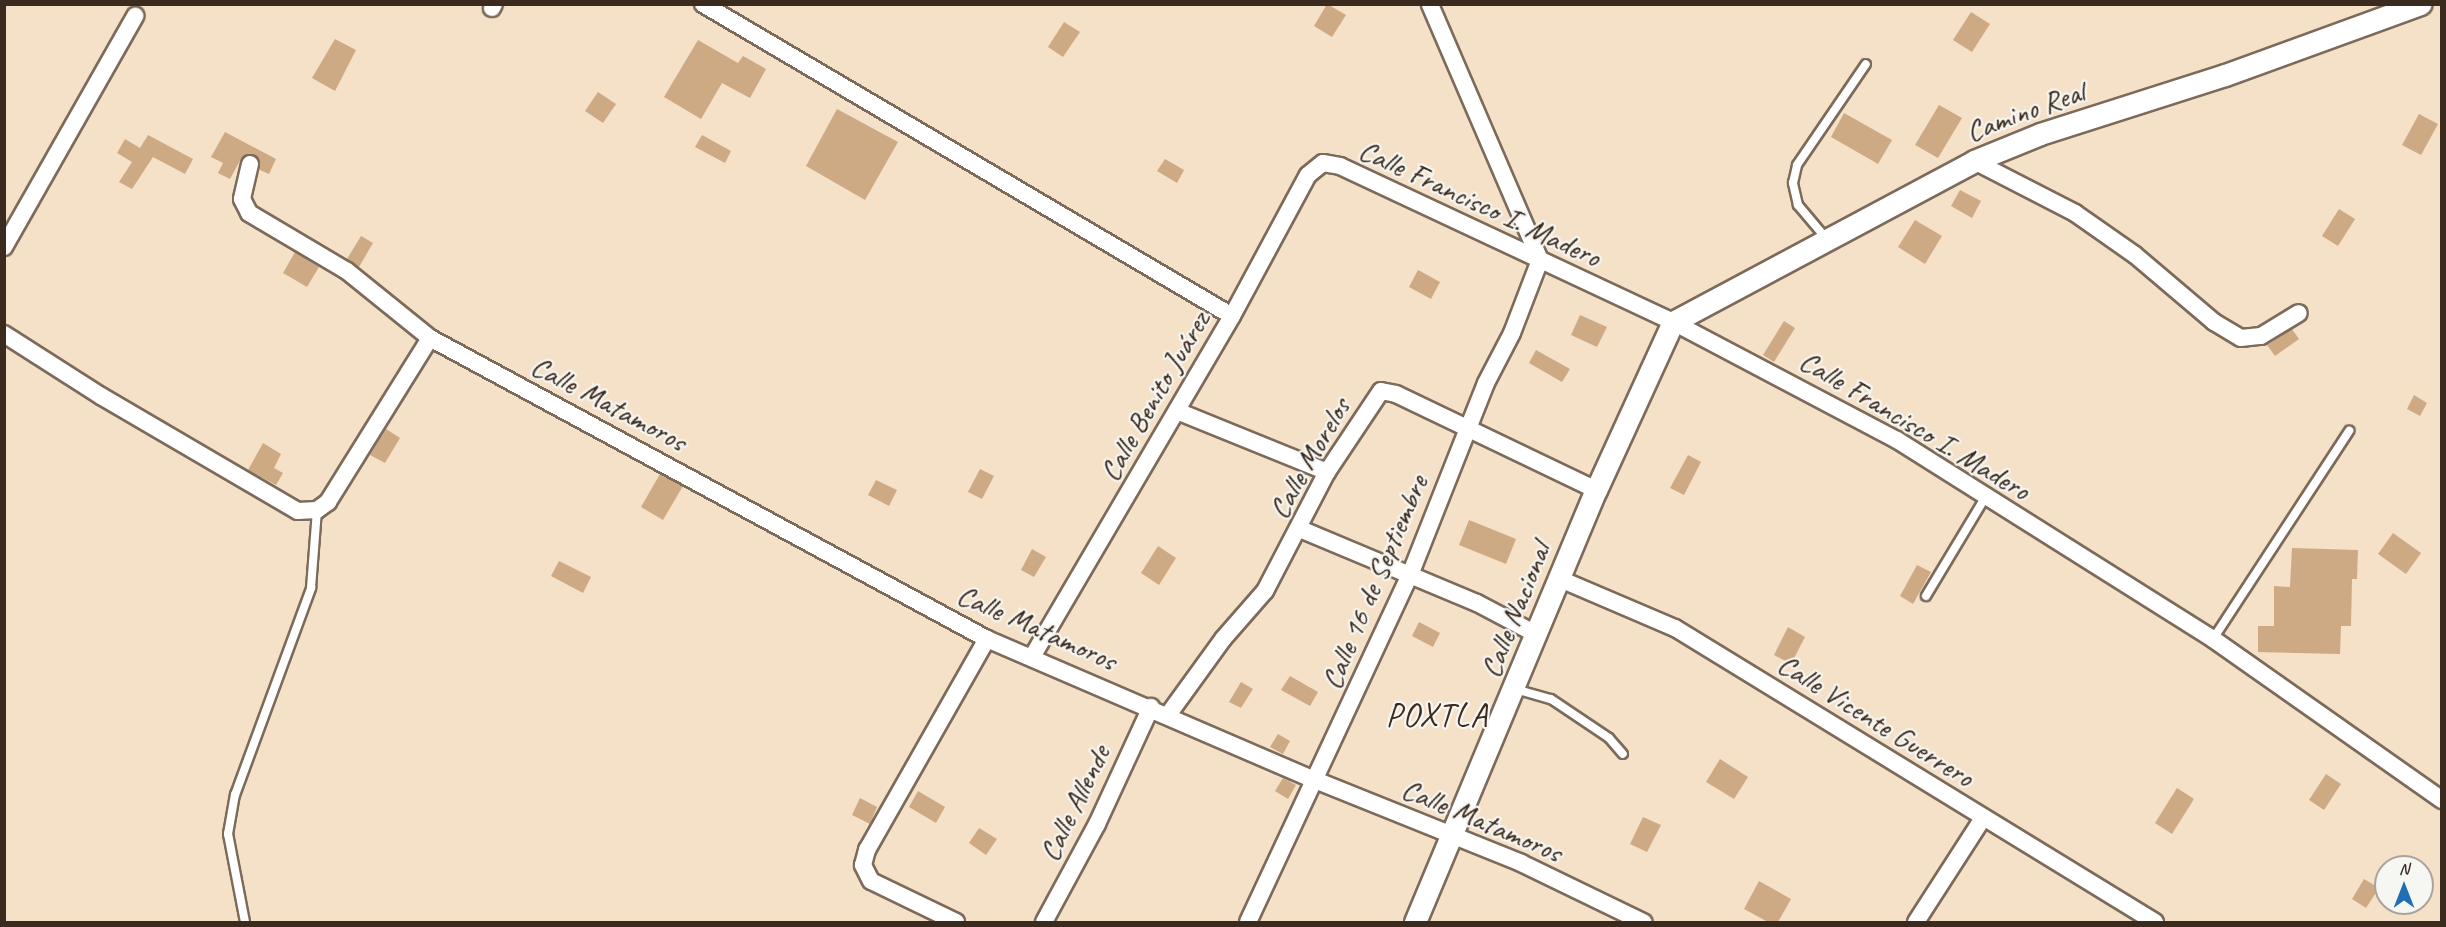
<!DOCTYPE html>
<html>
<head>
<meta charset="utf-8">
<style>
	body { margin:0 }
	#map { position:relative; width:2446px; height:927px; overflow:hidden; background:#f4e1c8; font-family:Caveat,sans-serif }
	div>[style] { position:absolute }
	.building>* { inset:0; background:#ceaa84 }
	.roads { filter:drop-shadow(2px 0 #7c6a5a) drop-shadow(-2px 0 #7c6a5a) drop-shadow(0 2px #7c6a5a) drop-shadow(0 -2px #7c6a5a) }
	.service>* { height:8px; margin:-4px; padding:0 4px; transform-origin:4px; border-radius:4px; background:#fff }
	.minor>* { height:16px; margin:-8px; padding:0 8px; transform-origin:8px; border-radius:8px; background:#fff }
	.tertiary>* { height:21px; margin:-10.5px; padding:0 10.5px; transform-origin:10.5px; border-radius:10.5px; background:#fff }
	span { translate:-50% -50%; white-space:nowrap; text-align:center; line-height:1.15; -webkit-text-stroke:4.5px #f6f6f2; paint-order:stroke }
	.street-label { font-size:30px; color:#3b2a1e }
	.quarter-label { font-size:33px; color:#3b2a1e; letter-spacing:1.5px }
	.frame { position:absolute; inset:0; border:6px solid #3b2a1e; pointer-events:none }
	.north { position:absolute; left:2374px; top:855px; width:60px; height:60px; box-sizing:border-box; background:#f6f6f2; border:2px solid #aba49d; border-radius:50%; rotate:0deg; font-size:16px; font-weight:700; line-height:24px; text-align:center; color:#3b2a1e }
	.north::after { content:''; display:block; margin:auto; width:21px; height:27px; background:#1f6fb2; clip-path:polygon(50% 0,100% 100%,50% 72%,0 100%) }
</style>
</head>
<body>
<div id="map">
	<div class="building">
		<div style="clip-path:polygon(1327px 4px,1346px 15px,1332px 37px,1314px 26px)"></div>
		<div style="clip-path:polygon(1971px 12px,1990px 24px,1972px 52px,1953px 40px)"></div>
		<div style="clip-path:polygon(1064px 22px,1080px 32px,1063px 57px,1048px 47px)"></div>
		<div style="clip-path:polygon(335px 39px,356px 50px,335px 91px,312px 78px)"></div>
		<div style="clip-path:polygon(698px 40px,738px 63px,743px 56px,766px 69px,750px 98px,722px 83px,701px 119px,664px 97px)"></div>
		<div style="clip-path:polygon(598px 92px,616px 104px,603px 123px,585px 111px)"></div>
		<div style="clip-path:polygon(1939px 105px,1962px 118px,1938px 158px,1915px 145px)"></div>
		<div style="clip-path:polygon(837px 109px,898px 142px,865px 200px,806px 166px)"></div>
		<div style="clip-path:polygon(1844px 113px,1892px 140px,1878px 164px,1831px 137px)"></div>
		<div style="clip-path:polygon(2419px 114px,2438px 124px,2421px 155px,2402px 145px)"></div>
		<div style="clip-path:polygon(225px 132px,276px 159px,269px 174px,260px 170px,260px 160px,252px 154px,242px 157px,230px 179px,218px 173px,223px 163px,211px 157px)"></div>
		<div style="clip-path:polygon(148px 135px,193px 159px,185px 174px,153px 157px,132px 189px,119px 182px,132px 162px,117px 153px,125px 139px,140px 148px)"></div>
		<div style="clip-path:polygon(702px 135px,731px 151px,725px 163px,695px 147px)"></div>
		<div style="clip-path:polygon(1165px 159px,1184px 170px,1177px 183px,1157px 171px)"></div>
		<div style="clip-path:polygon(1960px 190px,1981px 201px,1972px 218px,1951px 206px)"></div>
		<div style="clip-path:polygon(2339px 209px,2355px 219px,2338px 246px,2322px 236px)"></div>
		<div style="clip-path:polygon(1915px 220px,1942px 236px,1925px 264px,1898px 247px)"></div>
		<div style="clip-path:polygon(361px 236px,373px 243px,359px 267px,347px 259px)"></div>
		<div style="clip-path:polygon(295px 252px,319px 267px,307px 287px,283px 273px)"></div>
		<div style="clip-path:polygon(1418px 270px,1440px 282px,1431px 299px,1409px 287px)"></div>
		<div style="clip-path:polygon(1580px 315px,1607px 327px,1597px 347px,1571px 335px)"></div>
		<div style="clip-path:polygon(1784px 321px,1795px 328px,1774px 362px,1763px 355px)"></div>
		<div style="clip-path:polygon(2292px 329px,2299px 339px,2275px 356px,2267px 345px)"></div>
		<div style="clip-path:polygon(1536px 350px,1570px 369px,1562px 382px,1529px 363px)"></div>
		<div style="clip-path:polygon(2414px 395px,2427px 403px,2420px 416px,2407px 409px)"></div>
		<div style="clip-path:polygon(386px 429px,400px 438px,385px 463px,370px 455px)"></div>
		<div style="clip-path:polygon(263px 443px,281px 454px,274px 468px,283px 473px,276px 485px,248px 470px)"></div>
		<div style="clip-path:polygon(1688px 455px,1701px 462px,1684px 495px,1670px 488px)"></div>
		<div style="clip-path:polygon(980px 469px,994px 476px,982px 499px,968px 492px)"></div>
		<div style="clip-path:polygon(660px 474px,683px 486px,663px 520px,641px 507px)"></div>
		<div style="clip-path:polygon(876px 480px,897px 490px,889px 506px,868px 495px)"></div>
		<div style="clip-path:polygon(1469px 520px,1516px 539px,1506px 564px,1459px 545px)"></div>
		<div style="clip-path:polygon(2393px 533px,2421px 553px,2406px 574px,2378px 554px)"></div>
		<div style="clip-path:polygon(1158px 546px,1176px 558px,1159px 585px,1141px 573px)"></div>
		<div style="clip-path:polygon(2292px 548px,2358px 550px,2357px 579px,2352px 579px,2351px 626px,2341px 626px,2340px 654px,2258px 652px,2258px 626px,2274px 626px,2274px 586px,2290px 587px)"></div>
		<div style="clip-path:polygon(1032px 549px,1046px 557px,1034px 577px,1021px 570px)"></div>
		<div style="clip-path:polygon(559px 561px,591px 577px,583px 593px,551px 576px)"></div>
		<div style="clip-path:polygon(1917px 565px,1931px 572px,1913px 604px,1900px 596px)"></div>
		<div style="clip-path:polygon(1419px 622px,1440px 633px,1433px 647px,1412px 636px)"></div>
		<div style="clip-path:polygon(1788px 627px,1805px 637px,1791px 664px,1774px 655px)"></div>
		<div style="clip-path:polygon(1290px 676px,1318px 692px,1310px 706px,1281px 690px)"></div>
		<div style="clip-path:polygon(1241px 682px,1253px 689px,1241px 708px,1229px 702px)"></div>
		<div style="clip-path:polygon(1278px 734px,1290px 741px,1283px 754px,1270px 747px)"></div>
		<div style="clip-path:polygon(1720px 759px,1748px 777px,1734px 799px,1706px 782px)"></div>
		<div style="clip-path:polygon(2326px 774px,2341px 784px,2324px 810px,2309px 800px)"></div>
		<div style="clip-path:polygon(1283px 778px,1296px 785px,1288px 799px,1275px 791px)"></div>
		<div style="clip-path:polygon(2177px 788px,2194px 799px,2172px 834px,2155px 823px)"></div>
		<div style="clip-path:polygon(918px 791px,945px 807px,936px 823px,909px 807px)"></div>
		<div style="clip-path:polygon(860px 798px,877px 807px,870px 824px,852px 815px)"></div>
		<div style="clip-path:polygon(1643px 817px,1661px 825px,1647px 852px,1630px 844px)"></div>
		<div style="clip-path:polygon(979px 828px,997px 839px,986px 855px,969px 843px)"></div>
		<div style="clip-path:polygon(2364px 879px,2379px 888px,2366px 908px,2352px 899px)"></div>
		<div style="clip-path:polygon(1759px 881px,1791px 899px,1778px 922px,1768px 922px,1744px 909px)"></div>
	</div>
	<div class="roads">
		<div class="service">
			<div style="left:1825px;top:237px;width:42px;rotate:-130.2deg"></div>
			<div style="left:1798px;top:205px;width:23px;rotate:-103deg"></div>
			<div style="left:1793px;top:183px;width:18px;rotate:-77deg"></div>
			<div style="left:1797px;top:165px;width:122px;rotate:-55.7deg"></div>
			<div style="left:1926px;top:596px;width:117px;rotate:-59deg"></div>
			<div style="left:2213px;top:639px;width:249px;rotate:-56.8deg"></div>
			<div style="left:1515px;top:689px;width:37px;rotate:16deg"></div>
			<div style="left:1551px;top:699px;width:70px;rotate:33.9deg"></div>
			<div style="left:1609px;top:738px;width:21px;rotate:49deg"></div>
			<div style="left:245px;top:922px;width:90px;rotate:-100.9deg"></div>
			<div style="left:228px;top:834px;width:40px;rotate:-80deg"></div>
			<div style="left:235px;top:795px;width:221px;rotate:-69.8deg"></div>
			<div style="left:311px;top:588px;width:78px;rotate:-85.6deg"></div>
		</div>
		<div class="minor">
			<div style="left:703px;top:4px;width:614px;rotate:30.53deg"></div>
			<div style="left:492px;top:8px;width:4px;rotate:-63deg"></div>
			<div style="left:1974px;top:161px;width:114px;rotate:27.2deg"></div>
			<div style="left:2075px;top:213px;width:73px;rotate:35deg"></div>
			<div style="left:2135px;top:255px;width:104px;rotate:40.3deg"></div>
			<div style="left:2214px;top:322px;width:31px;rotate:31deg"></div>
			<div style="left:2241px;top:338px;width:20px;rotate:-6deg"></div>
			<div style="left:2261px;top:336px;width:44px;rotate:-31.2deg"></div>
			<div style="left:250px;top:164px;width:36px;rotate:103deg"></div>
			<div style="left:242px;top:199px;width:16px;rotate:63deg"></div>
			<div style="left:249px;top:213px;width:114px;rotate:30.6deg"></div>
			<div style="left:347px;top:271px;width:107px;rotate:38.9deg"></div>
			<div style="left:430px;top:338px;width:633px;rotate:28.39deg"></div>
			<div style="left:987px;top:639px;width:357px;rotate:23.3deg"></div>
			<div style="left:1315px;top:780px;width:222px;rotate:21.9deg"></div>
			<div style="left:1521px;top:863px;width:136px;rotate:25.8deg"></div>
			<div style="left:4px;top:247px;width:266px;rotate:-60.4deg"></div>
			<div style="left:4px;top:334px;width:115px;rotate:32.6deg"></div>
			<div style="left:101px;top:396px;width:228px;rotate:30.3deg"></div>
			<div style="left:298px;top:511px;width:19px;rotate:-3deg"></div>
			<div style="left:317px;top:510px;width:14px;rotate:-36deg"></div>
			<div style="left:328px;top:502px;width:193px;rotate:-58.1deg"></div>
			<div style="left:1177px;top:411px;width:162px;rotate:22.1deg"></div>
			<div style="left:1300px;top:529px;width:192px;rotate:22.7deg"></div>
			<div style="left:1477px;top:603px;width:69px;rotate:27.7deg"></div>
			<div style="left:1560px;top:579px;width:125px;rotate:23.1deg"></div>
			<div style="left:1675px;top:628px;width:563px;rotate:31.49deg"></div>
			<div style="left:1032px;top:657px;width:395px;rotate:-59.6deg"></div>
			<div style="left:1232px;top:316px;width:160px;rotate:-61.7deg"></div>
			<div style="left:1308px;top:175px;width:19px;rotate:-39deg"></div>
			<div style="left:1323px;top:163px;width:17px;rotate:10deg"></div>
			<div style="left:1340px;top:166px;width:368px;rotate:25.1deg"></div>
			<div style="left:1673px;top:322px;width:253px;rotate:27.8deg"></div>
			<div style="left:1897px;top:440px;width:373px;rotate:32.2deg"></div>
			<div style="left:2213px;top:639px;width:280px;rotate:35.1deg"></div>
			<div style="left:1168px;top:715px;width:94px;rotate:-54.1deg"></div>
			<div style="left:1223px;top:639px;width:64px;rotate:-48.8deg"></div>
			<div style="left:1265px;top:591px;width:134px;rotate:-62.5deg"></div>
			<div style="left:1327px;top:472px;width:97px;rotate:-56.3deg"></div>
			<div style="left:1381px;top:391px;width:15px;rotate:11deg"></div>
			<div style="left:1396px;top:394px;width:222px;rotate:25.6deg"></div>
			<div style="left:956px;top:922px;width:94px;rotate:-154.2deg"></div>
			<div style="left:871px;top:881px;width:18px;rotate:-117deg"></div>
			<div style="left:863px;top:865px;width:16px;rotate:-75deg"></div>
			<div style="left:867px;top:850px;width:243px;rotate:-60.4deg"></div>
			<div style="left:1044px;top:922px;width:111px;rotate:-61.6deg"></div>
			<div style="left:1097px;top:824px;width:129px;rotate:-65.2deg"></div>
			<div style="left:1248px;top:922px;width:383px;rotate:-65deg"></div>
			<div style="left:1410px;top:575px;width:206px;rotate:-68.4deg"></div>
			<div style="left:1486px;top:383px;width:56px;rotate:-62.5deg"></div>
			<div style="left:1512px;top:333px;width:78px;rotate:-69deg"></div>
			<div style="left:1540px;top:260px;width:279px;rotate:-113.3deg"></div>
			<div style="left:1916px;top:922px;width:124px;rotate:-57.2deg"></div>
		</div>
		<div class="tertiary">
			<div style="left:1415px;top:922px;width:468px;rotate:-67.3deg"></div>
			<div style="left:1596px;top:490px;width:185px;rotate:-65.4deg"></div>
			<div style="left:1673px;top:322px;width:341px;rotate:-28.1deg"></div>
			<div style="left:1974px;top:161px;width:71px;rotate:-22.2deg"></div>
			<div style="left:2040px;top:134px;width:194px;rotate:-17.7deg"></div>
			<div style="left:2225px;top:75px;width:208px;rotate:-20deg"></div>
		</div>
	</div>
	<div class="street-label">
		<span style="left:2025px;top:111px;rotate:-20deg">Camino Real</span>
		<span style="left:1480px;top:203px;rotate:25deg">Calle Francisco I. Madero</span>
		<span style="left:1154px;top:396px;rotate:-60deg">Calle Benito Juárez</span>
		<span style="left:609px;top:403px;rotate:28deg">Calle Matamoros</span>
		<span style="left:1915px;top:425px;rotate:31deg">Calle Francisco I. Madero</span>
		<span style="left:1309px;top:458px;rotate:-60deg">Calle Morelos</span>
		<span style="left:1374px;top:582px;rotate:-67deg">Calle 16 de Septiembre</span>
		<span style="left:1515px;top:610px;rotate:-68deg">Calle Nacional</span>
		<span style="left:1037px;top:627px;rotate:24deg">Calle Matamoros</span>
		<span style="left:1876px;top:720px;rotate:32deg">Calle Vicente Guerrero</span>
		<span style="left:1074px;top:803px;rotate:-64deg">Calle Allende</span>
		<span style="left:1482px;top:820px;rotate:23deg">Calle Matamoros</span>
	</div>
	<div class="quarter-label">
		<span style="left:1437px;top:716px">POXTLA</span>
	</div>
	<div class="frame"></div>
	<div class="north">N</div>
</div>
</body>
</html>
